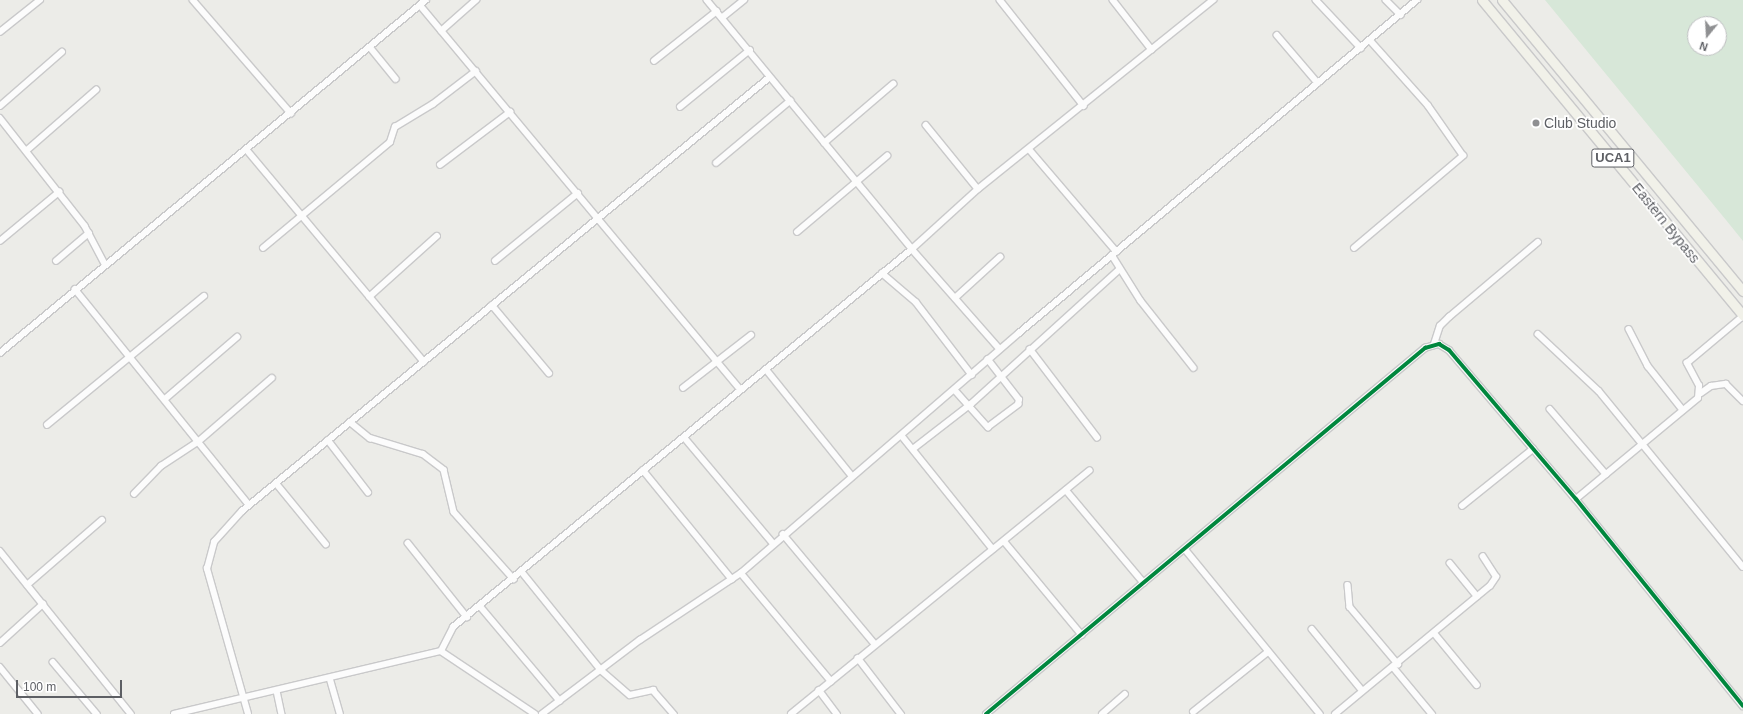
<!DOCTYPE html>
<html>
<head>
<meta charset="utf-8">
<style>
	body { margin:0 }
	#map { position:relative; width:1743px; height:714px; overflow:hidden; background:#ecece8; font-family:Arial,sans-serif }
	div>[style] { position:absolute }
	.green>* { inset:0; background:#d7e7d8 }
	.roads { filter:drop-shadow(1px 0 #c9c9ca) drop-shadow(-1px 0 #c9c9ca) drop-shadow(0 1px #c9c9ca) drop-shadow(0 -1px #c9c9ca) }
	.minor>* { height:5.5px; margin:-2.75px; padding:0 2.75px; transform-origin:2.75px; border-radius:2.75px; background:#fcfcfc }
	.primary>* { height:9px; margin:-4.5px; padding:0 4.5px; transform-origin:4.5px; border-radius:4.5px; background:#f1f1e9 }
	.cycleway>* { height:4px; margin:-2px; padding:0 2px; transform-origin:2px; border-radius:2px; background:#00873e }
	.dots>* { width:11px; height:11px; translate:-50% -50%; box-sizing:border-box; border:2px solid #fff; border-radius:50% }
	span { translate:-50% -50%; white-space:nowrap; text-align:center; line-height:1.15; -webkit-text-stroke:3.5px #fff; paint-order:stroke }
	.shield-label span { padding:1px 3px; background:#fff; border:1px solid; border-radius:3px; -webkit-text-stroke-width:0 }
	.shield-label { font-size:13px; color:#5d5f64; font-weight:700 }
	.poi-label { font-size:14px; color:#5d5f64 }
	.left { translate:0 -50%; text-align:left }
	.street-label { font-size:14px; color:#5d5f64 }
	.north { position:absolute; left:1687px; top:16px; width:40px; height:40px; box-sizing:border-box; background:#fff; border:1px solid #bebfc1; border-radius:50%; rotate:198deg; font-size:11px; font-weight:700; line-height:16px; text-align:center; color:#5d5f64 }
	.north::after { content:''; display:block; margin:auto; width:14px; height:18px; background:#8f9092; clip-path:polygon(50% 0,100% 100%,50% 72%,0 100%) }
	.scale { position:absolute; left:16px; top:680px; width:106px; height:18px; box-sizing:border-box; border:2px solid #5d5f64; border-top:0; padding-left:5px; font-size:12px; line-height:14px; white-space:nowrap; color:#5d5f64; -webkit-text-stroke:3px #fff; paint-order:stroke }
</style>
</head>
<body>
<div id="map">
	<div class="green">
		<div style="clip-path:polygon(evenodd,1545px 0,1743px 0,1743px 241px,1726px 220px,1545px 0,1695px 24px,1719px 24px,1719px 48px,1695px 48px,1695px 24px)"></div>
	</div>
	<div class="roads">
		<div class="minor">
			<div style="left:193px;top:0;width:150px;rotate:49.1deg"></div>
			<div style="left:707px;top:0;width:323px;rotate:50.5deg"></div>
			<div style="left:912px;top:249px;width:133px;rotate:48.7deg"></div>
			<div style="left:1000px;top:0;width:135px;rotate:51.6deg"></div>
			<div style="left:1113px;top:0;width:63px;rotate:52deg"></div>
			<div style="left:1316px;top:0;width:66px;rotate:46.8deg"></div>
			<div style="left:1386px;top:0;width:21px;rotate:45deg"></div>
			<div style="left:420px;top:5px;width:501px;rotate:50.18deg"></div>
			<div style="left:723px;top:17px;width:27px;rotate:-39deg"></div>
			<div style="left:441px;top:31px;width:47px;rotate:-41.5deg"></div>
			<div style="left:0;top:32px;width:51px;rotate:-38.7deg"></div>
			<div style="left:1277px;top:35px;width:63px;rotate:49.5deg"></div>
			<div style="left:370px;top:47px;width:41px;rotate:50.9deg"></div>
			<div style="left:654px;top:61px;width:80px;rotate:-38.4deg"></div>
			<div style="left:0;top:106px;width:82px;rotate:-41.1deg"></div>
			<div style="left:680px;top:107px;width:90px;rotate:-39.2deg"></div>
			<div style="left:0;top:118px;width:137px;rotate:51.8deg"></div>
			<div style="left:85px;top:226px;width:43px;rotate:62.2deg"></div>
			<div style="left:926px;top:125px;width:82px;rotate:50.9deg"></div>
			<div style="left:824px;top:143px;width:91px;rotate:-40.5deg"></div>
			<div style="left:1029px;top:149px;width:135px;rotate:49.5deg"></div>
			<div style="left:247px;top:150px;width:276px;rotate:50.1deg"></div>
			<div style="left:26px;top:151px;width:93px;rotate:-41.1deg"></div>
			<div style="left:716px;top:163px;width:97px;rotate:-40deg"></div>
			<div style="left:440px;top:165px;width:88px;rotate:-37.1deg"></div>
			<div style="left:797px;top:232px;width:118px;rotate:-40.2deg"></div>
			<div style="left:0;top:241px;width:77px;rotate:-39.7deg"></div>
			<div style="left:263px;top:248px;width:165px;rotate:-39.8deg"></div>
			<div style="left:390px;top:142px;width:16px;rotate:-72deg"></div>
			<div style="left:395px;top:127px;width:44px;rotate:-31.2deg"></div>
			<div style="left:433px;top:104px;width:54px;rotate:-37.5deg"></div>
			<div style="left:1354px;top:248px;width:143px;rotate:-40.2deg"></div>
			<div style="left:1463px;top:156px;width:61px;rotate:-125deg"></div>
			<div style="left:1428px;top:106px;width:87px;rotate:-131.7deg"></div>
			<div style="left:1112px;top:255px;width:54px;rotate:57.8deg"></div>
			<div style="left:1141px;top:301px;width:85px;rotate:51.7deg"></div>
			<div style="left:56px;top:261px;width:43px;rotate:-40.3deg"></div>
			<div style="left:495px;top:261px;width:107px;rotate:-39.3deg"></div>
			<div style="left:882px;top:273px;width:45px;rotate:40.5deg"></div>
			<div style="left:916px;top:302px;width:92px;rotate:52.5deg"></div>
			<div style="left:75px;top:289px;width:277px;rotate:51.1deg"></div>
			<div style="left:369px;top:297px;width:91px;rotate:-41.9deg"></div>
			<div style="left:955px;top:298px;width:61px;rotate:-42.3deg"></div>
			<div style="left:492px;top:305px;width:89px;rotate:50deg"></div>
			<div style="left:1629px;top:329px;width:42px;rotate:62.8deg"></div>
			<div style="left:1648px;top:366px;width:56px;rotate:51.5deg"></div>
			<div style="left:1538px;top:334px;width:83px;rotate:43.1deg"></div>
			<div style="left:1599px;top:391px;width:227px;rotate:50.7deg"></div>
			<div style="left:1434px;top:344px;width:19px;rotate:-72deg"></div>
			<div style="left:1440px;top:326px;width:13px;rotate:-45deg"></div>
			<div style="left:1449px;top:317px;width:116px;rotate:-40.1deg"></div>
			<div style="left:1030px;top:349px;width:111px;rotate:52.7deg"></div>
			<div style="left:0;top:353px;width:553px;rotate:-39.65deg"></div>
			<div style="left:766px;top:369px;width:137px;rotate:51.2deg"></div>
			<div style="left:683px;top:388px;width:86px;rotate:-37.9deg"></div>
			<div style="left:955px;top:390px;width:50px;rotate:48.3deg"></div>
			<div style="left:988px;top:427px;width:38px;rotate:-37deg"></div>
			<div style="left:1018px;top:404px;width:4px;rotate:-76deg"></div>
			<div style="left:1019px;top:400px;width:51px;rotate:-127.8deg"></div>
			<div style="left:1701px;top:393px;width:12px;rotate:-35deg"></div>
			<div style="left:1711px;top:386px;width:15px;rotate:-8deg"></div>
			<div style="left:1726px;top:384px;width:24px;rotate:45deg"></div>
			<div style="left:165px;top:399px;width:95px;rotate:-40.7deg"></div>
			<div style="left:1550px;top:409px;width:86px;rotate:49.3deg"></div>
			<div style="left:350px;top:422px;width:26px;rotate:39deg"></div>
			<div style="left:370px;top:438px;width:55px;rotate:16.8deg"></div>
			<div style="left:423px;top:454px;width:26px;rotate:37deg"></div>
			<div style="left:444px;top:470px;width:43px;rotate:76.6deg"></div>
			<div style="left:454px;top:512px;width:90px;rotate:48.2deg"></div>
			<div style="left:47px;top:425px;width:203px;rotate:-39.4deg"></div>
			<div style="left:902px;top:436px;width:145px;rotate:51.2deg"></div>
			<div style="left:684px;top:437px;width:137px;rotate:50deg"></div>
			<div style="left:328px;top:440px;width:66px;rotate:52.4deg"></div>
			<div style="left:913px;top:449px;width:73px;rotate:-37.8deg"></div>
			<div style="left:971px;top:404px;width:200px;rotate:-42.2deg"></div>
			<div style="left:643px;top:470px;width:141px;rotate:50.8deg"></div>
			<div style="left:276px;top:483px;width:79px;rotate:50.7deg"></div>
			<div style="left:1066px;top:490px;width:121px;rotate:50deg"></div>
			<div style="left:134px;top:494px;width:39px;rotate:-46deg"></div>
			<div style="left:161px;top:466px;width:45px;rotate:-33.3deg"></div>
			<div style="left:199px;top:441px;width:96px;rotate:-40.8deg"></div>
			<div style="left:1576px;top:499px;width:158px;rotate:-39.6deg"></div>
			<div style="left:1698px;top:398px;width:12px;rotate:-85deg"></div>
			<div style="left:1699px;top:386px;width:26px;rotate:-118deg"></div>
			<div style="left:1687px;top:363px;width:73px;rotate:-40deg"></div>
			<div style="left:1462px;top:506px;width:91px;rotate:-38.8deg"></div>
			<div style="left:783px;top:534px;width:143px;rotate:50.1deg"></div>
			<div style="left:1004px;top:541px;width:122px;rotate:50.3deg"></div>
			<div style="left:408px;top:543px;width:95px;rotate:51.4deg"></div>
			<div style="left:1185px;top:549px;width:213px;rotate:50.7deg"></div>
			<div style="left:0;top:551px;width:209px;rotate:51.2deg"></div>
			<div style="left:1450px;top:563px;width:43px;rotate:50.7deg"></div>
			<div style="left:522px;top:572px;width:126px;rotate:51.1deg"></div>
			<div style="left:601px;top:670px;width:38px;rotate:41deg"></div>
			<div style="left:630px;top:695px;width:24px;rotate:-12deg"></div>
			<div style="left:653px;top:690px;width:32px;rotate:49deg"></div>
			<div style="left:741px;top:573px;width:141px;rotate:50.2deg"></div>
			<div style="left:27px;top:585px;width:99px;rotate:-40.9deg"></div>
			<div style="left:1348px;top:585px;width:22px;rotate:85deg"></div>
			<div style="left:1350px;top:607px;width:75px;rotate:49.9deg"></div>
			<div style="left:480px;top:606px;width:124px;rotate:49.9deg"></div>
			<div style="left:1312px;top:629px;width:79px;rotate:50.7deg"></div>
			<div style="left:1435px;top:634px;width:66px;rotate:50.5deg"></div>
			<div style="left:0;top:643px;width:58px;rotate:-42.2deg"></div>
			<div style="left:441px;top:651px;width:27px;rotate:-63deg"></div>
			<div style="left:453px;top:627px;width:595px;rotate:-39.47deg"></div>
			<div style="left:912px;top:249px;width:89px;rotate:-42.3deg"></div>
			<div style="left:978px;top:189px;width:302px;rotate:-38.8deg"></div>
			<div style="left:858px;top:658px;width:71px;rotate:52.5deg"></div>
			<div style="left:53px;top:662px;width:68px;rotate:49.8deg"></div>
			<div style="left:0;top:667px;width:60px;rotate:51deg"></div>
			<div style="left:1394px;top:668px;width:60px;rotate:50.4deg"></div>
			<div style="left:330px;top:678px;width:37px;rotate:74deg"></div>
			<div style="left:819px;top:690px;width:30px;rotate:53deg"></div>
			<div style="left:277px;top:691px;width:24px;rotate:78deg"></div>
			<div style="left:1193px;top:712px;width:96px;rotate:-38.7deg"></div>
			<div style="left:174px;top:714px;width:274px;rotate:-13.3deg"></div>
			<div style="left:441px;top:651px;width:113px;rotate:33.8deg"></div>
			<div style="left:248px;top:714px;width:151px;rotate:-105.8deg"></div>
			<div style="left:207px;top:569px;width:28px;rotate:-75deg"></div>
			<div style="left:214px;top:542px;width:42px;rotate:-47.9deg"></div>
			<div style="left:242px;top:511px;width:683px;rotate:-39.42deg"></div>
			<div style="left:542px;top:714px;width:123px;rotate:-37.1deg"></div>
			<div style="left:640px;top:640px;width:121px;rotate:-33.6deg"></div>
			<div style="left:741px;top:573px;width:367px;rotate:-40.8deg"></div>
			<div style="left:1019px;top:333px;width:519px;rotate:-39.92deg"></div>
			<div style="left:791px;top:714px;width:385px;rotate:-39.2deg"></div>
			<div style="left:986px;top:714px;width:572px;rotate:-39.82deg"></div>
			<div style="left:1425px;top:348px;width:15px;rotate:-16deg"></div>
			<div style="left:1439px;top:344px;width:12px;rotate:31deg"></div>
			<div style="left:1449px;top:350px;width:196px;rotate:49.6deg"></div>
			<div style="left:1576px;top:499px;width:266px;rotate:51.1deg"></div>
			<div style="left:1102px;top:714px;width:30px;rotate:-41deg"></div>
			<div style="left:1335px;top:714px;width:201px;rotate:-39.6deg"></div>
			<div style="left:1490px;top:586px;width:11px;rotate:-56deg"></div>
			<div style="left:1496px;top:577px;width:24px;rotate:-123deg"></div>
		</div>
		<div class="primary">
			<div style="left:1482px;top:0;width:410px;rotate:50.4deg"></div>
			<div style="left:1502px;top:0;width:378px;rotate:50.4deg"></div>
		</div>
	</div>
	<div class="cycleway">
		<div style="left:986px;top:714px;width:572px;rotate:-39.82deg"></div>
		<div style="left:1425px;top:348px;width:15px;rotate:-16deg"></div>
		<div style="left:1439px;top:344px;width:12px;rotate:31deg"></div>
		<div style="left:1449px;top:350px;width:196px;rotate:49.6deg"></div>
		<div style="left:1576px;top:499px;width:266px;rotate:51.1deg"></div>
	</div>
	<div class="dots">
		<div style="left:1536px;top:123px;background:#8f9092"></div>
	</div>
	<div class="shield-label">
		<span style="left:1613px;top:158px">UCA1</span>
	</div>
	<div class="poi-label">
		<span class="left" style="left:1544px;top:123px">Club Studio</span>
	</div>
	<div class="street-label">
		<span style="left:1666px;top:223px;rotate:51deg">Eastern Bypass</span>
	</div>
	<div class="north">N</div>
	<div class="scale">100 m</div>
</div>
</body>
</html>
